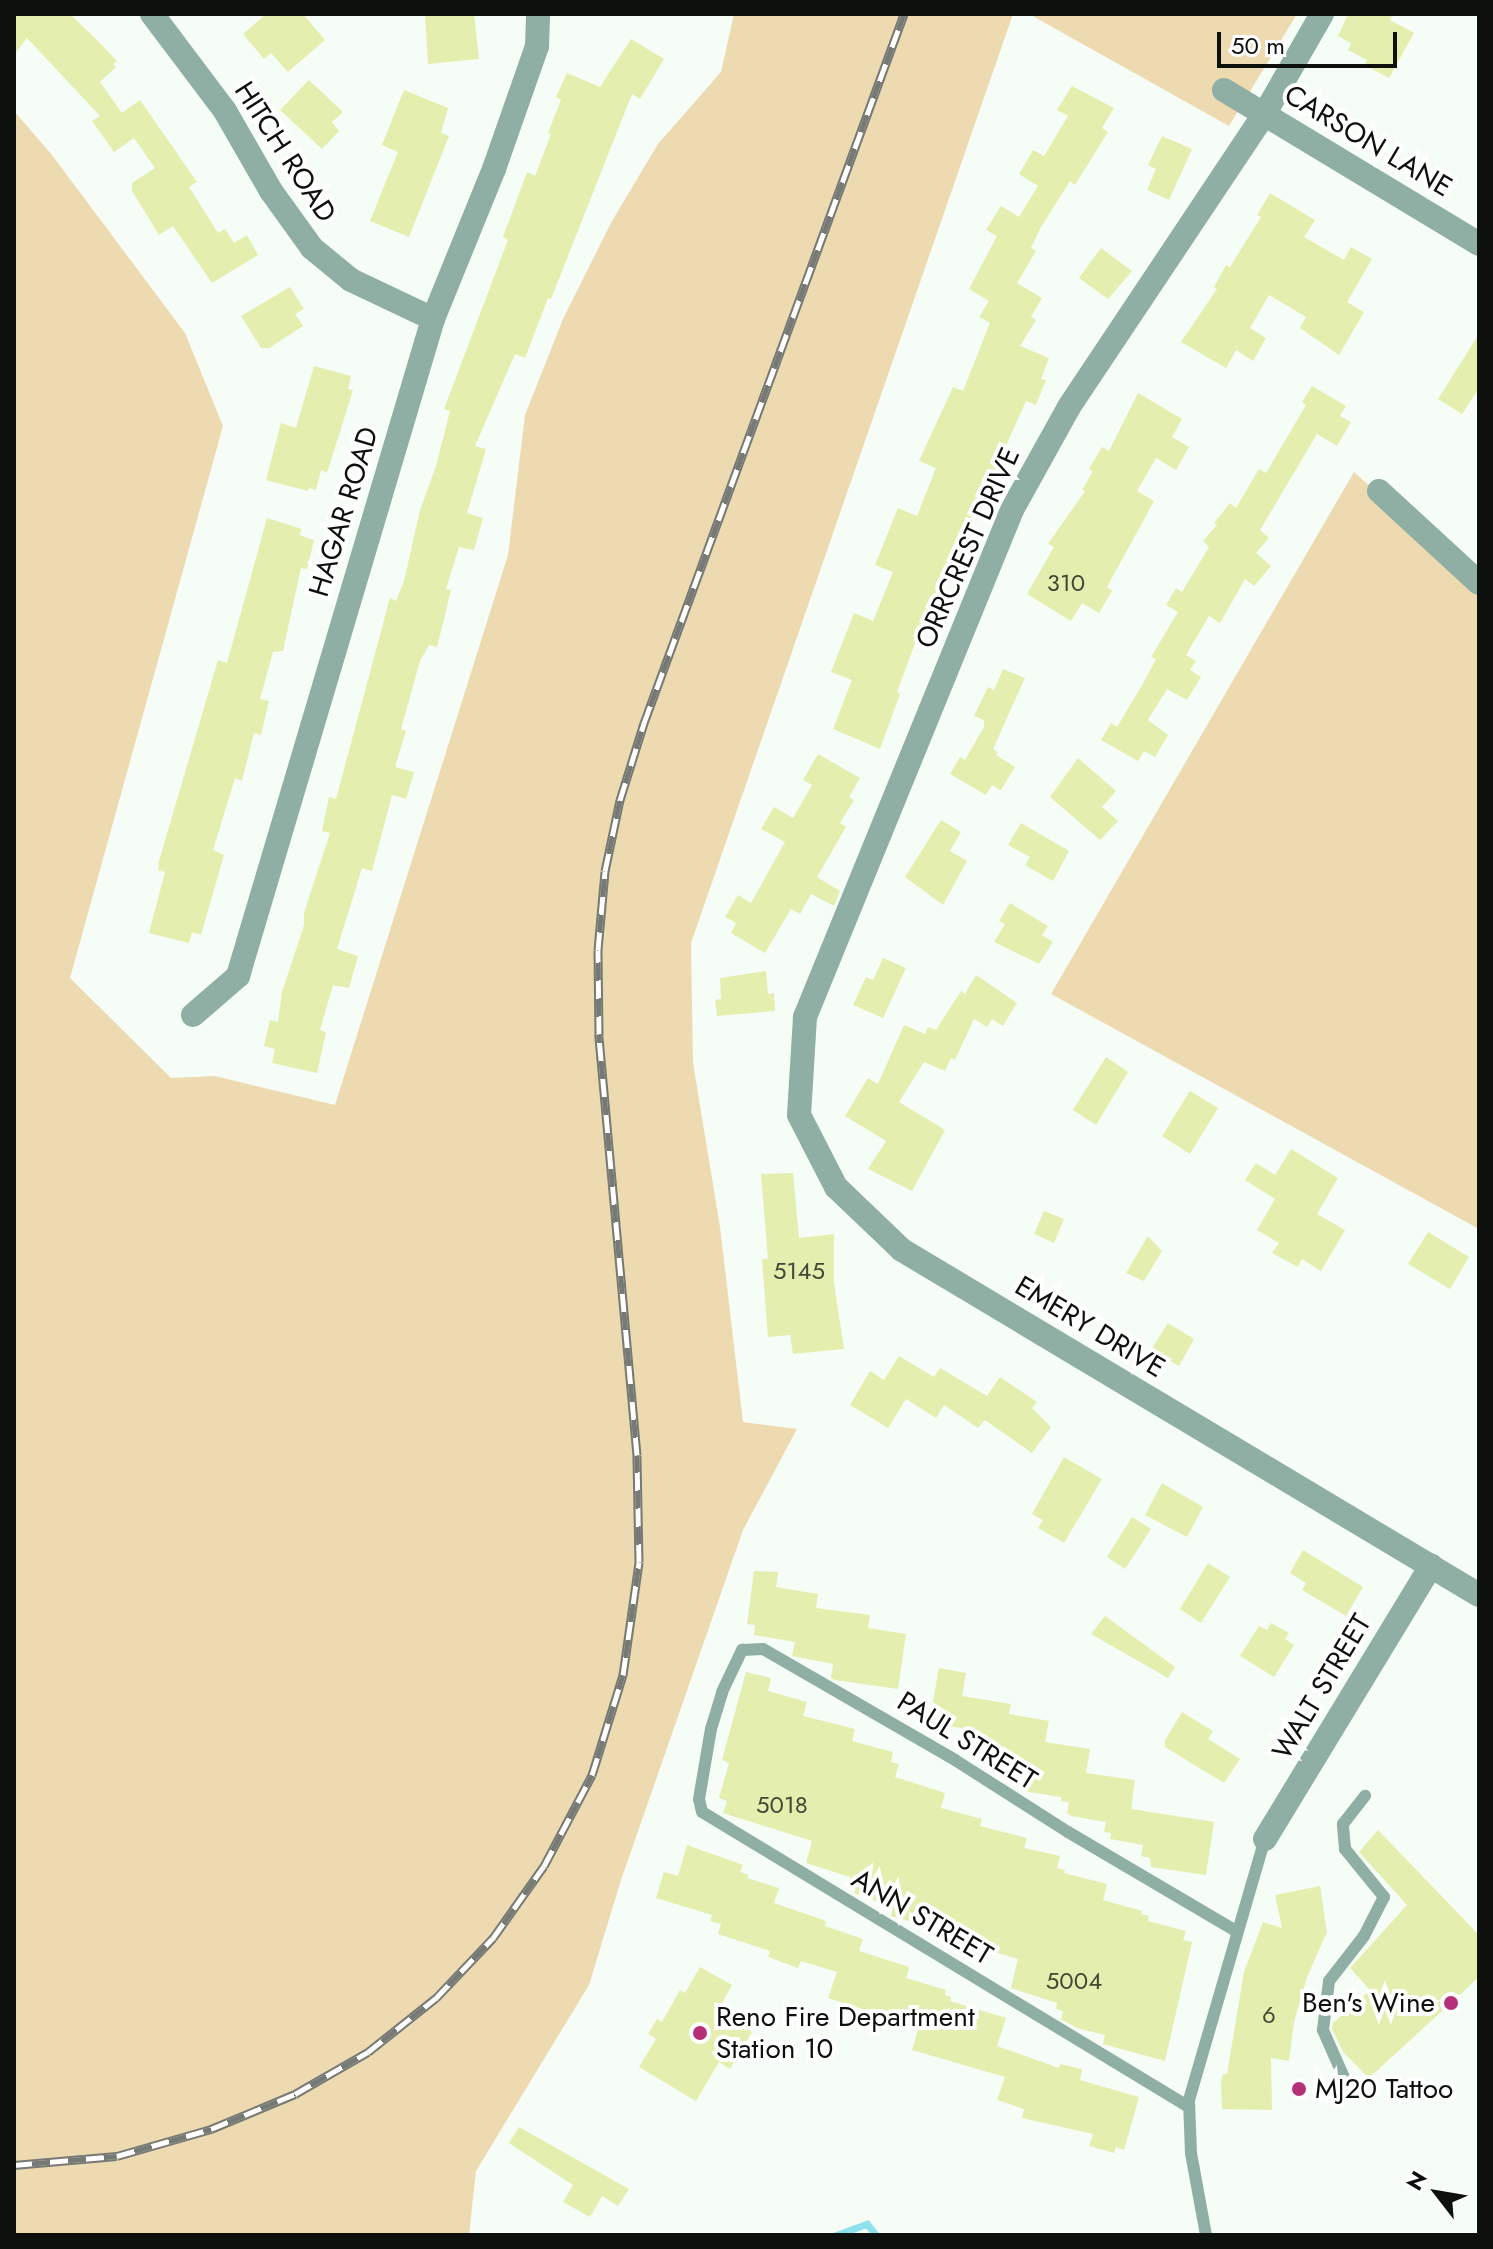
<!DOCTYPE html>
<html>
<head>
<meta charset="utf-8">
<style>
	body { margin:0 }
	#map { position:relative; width:1493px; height:2249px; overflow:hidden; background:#f6fdf6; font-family:Jost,sans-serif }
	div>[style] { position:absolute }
	.green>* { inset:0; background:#eedab1 }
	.stream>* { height:7px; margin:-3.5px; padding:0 3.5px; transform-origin:3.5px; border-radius:3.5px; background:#8ee2ed }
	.building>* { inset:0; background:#e4eeae }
	.lane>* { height:12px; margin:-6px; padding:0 6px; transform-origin:6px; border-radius:6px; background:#8fafa5 }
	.street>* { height:24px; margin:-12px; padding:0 12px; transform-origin:12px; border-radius:12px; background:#8fafa5 }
	.rail>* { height:9px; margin-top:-4.5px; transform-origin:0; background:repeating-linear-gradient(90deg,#fff 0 18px,#767a76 0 36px); box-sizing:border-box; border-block:2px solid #767a76 }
	.dots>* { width:22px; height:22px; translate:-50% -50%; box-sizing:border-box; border:4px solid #fff; border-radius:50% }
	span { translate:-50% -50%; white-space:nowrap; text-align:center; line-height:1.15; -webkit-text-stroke:8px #fff; paint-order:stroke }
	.number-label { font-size:24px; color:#444836 }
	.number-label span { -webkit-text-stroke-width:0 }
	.street-label { font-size:28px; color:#0e100e }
	.poi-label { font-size:28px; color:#0e100e }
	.right { translate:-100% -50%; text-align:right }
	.left { translate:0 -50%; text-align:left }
	.frame { position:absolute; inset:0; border:16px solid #0e100e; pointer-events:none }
	.north { position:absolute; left:1397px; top:2153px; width:80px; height:80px; -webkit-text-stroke:6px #fff; paint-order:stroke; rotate:301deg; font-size:22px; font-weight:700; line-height:32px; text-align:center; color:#0e100e }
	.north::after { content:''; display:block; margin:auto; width:28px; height:36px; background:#0e100e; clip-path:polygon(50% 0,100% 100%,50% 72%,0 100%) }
	.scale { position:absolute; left:1217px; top:32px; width:180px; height:36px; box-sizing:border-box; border:4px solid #0e100e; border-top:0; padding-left:10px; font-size:24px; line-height:28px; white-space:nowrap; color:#0e100e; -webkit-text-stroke:6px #fff; paint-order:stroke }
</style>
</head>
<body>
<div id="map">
	<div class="green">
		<div style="clip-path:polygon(734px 14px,1013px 14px,691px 943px,693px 1063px,720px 1227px,743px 1422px,797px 1429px,743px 1530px,621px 1880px,589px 1985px,476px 2171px,469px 2235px,14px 2235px,14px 111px,52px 155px,185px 333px,223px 426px,70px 978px,171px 1078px,215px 1076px,335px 1105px,508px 555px,525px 415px,563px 319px,612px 221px,658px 144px,721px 72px)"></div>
		<div style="clip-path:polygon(1029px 14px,1297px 14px,1229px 126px)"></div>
		<div style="clip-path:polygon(1354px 472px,1479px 583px,1479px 1229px,1051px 994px)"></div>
	</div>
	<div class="stream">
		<div style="left:836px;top:2235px;width:33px;rotate:-20deg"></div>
		<div style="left:867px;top:2224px;width:14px;rotate:51deg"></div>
	</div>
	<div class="building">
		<div style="clip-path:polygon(14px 14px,70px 14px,95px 38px,117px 61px,113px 64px,116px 67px,100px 82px,122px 113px,140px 100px,197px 182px,189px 187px,218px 233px,225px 229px,234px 243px,247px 235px,258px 255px,212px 283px,173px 226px,159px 235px,132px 191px,132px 183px,155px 168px,134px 138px,114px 152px,92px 121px,100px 116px,27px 38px,14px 55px)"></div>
		<div style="clip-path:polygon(266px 14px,303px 14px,325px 40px,288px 72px,271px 53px,264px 59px,243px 34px)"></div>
		<div style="clip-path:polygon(425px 14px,474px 14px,479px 59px,428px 64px)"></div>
		<div style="clip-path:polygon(1348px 14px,1393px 14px,1390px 20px,1414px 33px,1389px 78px,1365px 65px,1367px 60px,1348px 50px,1351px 43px,1338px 36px)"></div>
		<div style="clip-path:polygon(631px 39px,664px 59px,640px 99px,632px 94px,551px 299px,548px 298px,525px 358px,515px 354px,475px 446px,486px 449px,467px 513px,483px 518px,474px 550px,459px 547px,446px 589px,451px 590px,437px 647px,429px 645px,420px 661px,401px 729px,406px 731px,395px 767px,414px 772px,406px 799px,392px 795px,372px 871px,362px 868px,337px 949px,358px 956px,349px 988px,333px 985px,320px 1030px,326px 1032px,317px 1073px,272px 1063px,275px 1049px,264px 1046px,270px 1020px,278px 1022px,282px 992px,304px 925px,304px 913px,330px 833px,322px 831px,329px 797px,336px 799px,390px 598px,396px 601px,404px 581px,420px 510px,436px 466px,450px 411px,444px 409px,508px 240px,503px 237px,527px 172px,535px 176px,551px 134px,548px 133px,561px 100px,556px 97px,567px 73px,600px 87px)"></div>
		<div style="clip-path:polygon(309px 80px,343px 112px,332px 122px,339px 131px,322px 149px,280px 110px)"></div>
		<div style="clip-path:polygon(1072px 86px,1114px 108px,1102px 128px,1108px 132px,1075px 185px,1070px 181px,1041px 227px,1031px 248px,1036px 251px,1017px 283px,1042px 298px,1031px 317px,1036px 320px,1020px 346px,1049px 358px,1041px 379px,1046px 380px,1036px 405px,1026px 401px,979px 506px,976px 504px,963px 537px,960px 536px,941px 586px,944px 587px,919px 642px,916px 641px,897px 692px,900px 694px,880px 749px,833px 729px,852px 680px,831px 672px,854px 613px,873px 621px,893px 572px,875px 565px,898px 508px,917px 516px,936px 468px,919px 461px,953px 387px,963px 391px,990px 323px,979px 317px,989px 301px,969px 289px,997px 236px,986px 230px,1001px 206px,1019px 217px,1038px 186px,1019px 174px,1033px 150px,1044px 156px,1068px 116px,1057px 110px)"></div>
		<div style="clip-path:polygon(404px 90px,448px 108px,441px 133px,449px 136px,409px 237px,370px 221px,398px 152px,382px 145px)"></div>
		<div style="clip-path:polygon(1162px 136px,1192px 149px,1169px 200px,1147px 190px,1156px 169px,1148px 165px)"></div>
		<div style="clip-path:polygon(1270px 193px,1315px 220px,1304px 237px,1344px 260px,1351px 247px,1372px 259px,1347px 302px,1364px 312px,1339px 355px,1300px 328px,1306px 317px,1269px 295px,1250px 328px,1266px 338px,1253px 361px,1236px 350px,1226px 368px,1181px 342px,1217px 289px,1214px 287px,1226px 265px,1230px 267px,1261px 217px,1257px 215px)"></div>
		<div style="clip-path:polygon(1101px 248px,1132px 271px,1108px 299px,1079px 278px)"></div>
		<div style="clip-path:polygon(290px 287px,304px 309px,295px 314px,303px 326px,269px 348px,261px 348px,241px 316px)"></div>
		<div style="clip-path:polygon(1479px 334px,1479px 388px,1462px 414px,1438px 399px)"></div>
		<div style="clip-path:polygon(314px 366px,351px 376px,348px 389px,353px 390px,327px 473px,321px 470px,316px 490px,309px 488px,308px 491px,266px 480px,281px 423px,296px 428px)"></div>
		<div style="clip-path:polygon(1312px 386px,1346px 406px,1340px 416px,1351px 422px,1337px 446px,1317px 434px,1260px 530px,1269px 538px,1256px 553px,1271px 566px,1254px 586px,1245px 579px,1220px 623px,1209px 616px,1186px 655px,1196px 661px,1190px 670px,1201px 677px,1187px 700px,1167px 689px,1148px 720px,1168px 735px,1155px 757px,1144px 751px,1138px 761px,1101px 740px,1111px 723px,1117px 727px,1145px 680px,1156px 659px,1151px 657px,1178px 612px,1166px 605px,1176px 588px,1182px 592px,1209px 547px,1203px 541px,1217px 525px,1214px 523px,1230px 503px,1236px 508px,1259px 469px,1266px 473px,1306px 405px,1302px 402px)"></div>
		<div style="clip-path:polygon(1138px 393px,1182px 419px,1172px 437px,1189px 447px,1176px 470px,1156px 458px,1137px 491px,1154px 501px,1107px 587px,1112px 591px,1099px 613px,1082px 603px,1071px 621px,1027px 594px,1054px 547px,1048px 544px,1085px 491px,1082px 490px,1093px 471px,1089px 469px,1102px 447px,1109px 451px)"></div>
		<div style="clip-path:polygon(267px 518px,302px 529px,299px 535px,314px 540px,307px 569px,301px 568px,283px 651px,273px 652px,260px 699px,269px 701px,261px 735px,254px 733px,242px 781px,235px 778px,213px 850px,224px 855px,201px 935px,192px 932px,189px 943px,149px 933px,165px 872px,158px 870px,159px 861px,218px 660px,227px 663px)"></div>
		<div style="clip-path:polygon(1003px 669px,1025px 678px,993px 749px,998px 752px,996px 755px,1015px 767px,1001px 790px,992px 785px,986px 795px,950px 774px,960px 757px,965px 760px,984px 727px,984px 720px,974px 716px,988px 687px,994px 690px)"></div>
		<div style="clip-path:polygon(818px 754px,860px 778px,849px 797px,854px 800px,840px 823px,846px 827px,817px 877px,840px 891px,834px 906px,811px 894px,800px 914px,791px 909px,765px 953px,731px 933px,736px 923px,725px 917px,738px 895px,751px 903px,785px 842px,761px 829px,774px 807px,793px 818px,812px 785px,803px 780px)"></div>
		<div style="clip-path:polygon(1078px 758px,1116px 791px,1102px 807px,1118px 821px,1100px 840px,1050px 797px)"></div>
		<div style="clip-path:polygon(941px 820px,961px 832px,950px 851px,967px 861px,943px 905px,905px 877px)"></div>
		<div style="clip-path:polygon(1021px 823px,1069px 851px,1053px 881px,1025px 865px,1030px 857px,1008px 845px)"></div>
		<div style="clip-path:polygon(1010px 903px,1048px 926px,1042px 935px,1053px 942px,1039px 964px,994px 942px,1005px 924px,999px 921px)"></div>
		<div style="clip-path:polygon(883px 958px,906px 968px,883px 1018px,853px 1005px,866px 977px,873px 980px)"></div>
		<div style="clip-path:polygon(766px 971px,768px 994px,774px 993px,775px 1011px,717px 1016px,715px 1000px,721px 999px,720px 978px)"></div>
		<div style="clip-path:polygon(976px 975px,1017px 1003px,1003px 1026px,992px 1019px,987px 1027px,974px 1019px,955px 1060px,951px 1058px,945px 1071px,924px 1062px,899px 1102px,945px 1130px,912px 1191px,868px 1169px,886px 1141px,845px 1116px,868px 1078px,878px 1084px,904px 1025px,925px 1034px,928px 1027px,936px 1030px,961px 991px,965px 994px)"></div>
		<div style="clip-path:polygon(1106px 1057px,1128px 1072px,1096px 1125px,1073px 1110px)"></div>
		<div style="clip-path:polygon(1190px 1091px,1218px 1108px,1190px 1154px,1162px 1136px)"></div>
		<div style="clip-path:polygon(1291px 1149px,1338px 1178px,1317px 1214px,1345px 1230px,1321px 1271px,1302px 1259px,1298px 1267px,1272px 1253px,1279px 1243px,1257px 1230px,1275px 1199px,1245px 1180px,1256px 1163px,1275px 1175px)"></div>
		<div style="clip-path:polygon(793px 1173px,799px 1238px,834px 1234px,834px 1283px,844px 1349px,793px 1354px,790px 1335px,768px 1337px,762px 1259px,768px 1259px,761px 1174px)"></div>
		<div style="clip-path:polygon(1044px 1211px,1064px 1219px,1054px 1243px,1034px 1234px)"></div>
		<div style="clip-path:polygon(1428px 1232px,1469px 1257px,1450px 1289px,1408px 1264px)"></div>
		<div style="clip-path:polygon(1148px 1236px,1162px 1251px,1144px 1281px,1126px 1273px)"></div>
		<div style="clip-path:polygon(1168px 1323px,1194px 1339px,1179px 1366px,1151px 1350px)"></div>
		<div style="clip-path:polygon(899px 1356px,934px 1377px,940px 1368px,987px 1396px,1000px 1377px,1037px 1402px,1032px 1408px,1051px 1427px,1032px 1453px,985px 1420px,978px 1428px,944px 1405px,936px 1418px,906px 1399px,888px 1428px,850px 1405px,870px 1371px,884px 1380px)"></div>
		<div style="clip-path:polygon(1064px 1457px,1102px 1479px,1064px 1543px,1038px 1528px,1043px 1520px,1032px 1514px)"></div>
		<div style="clip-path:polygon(1162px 1483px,1203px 1507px,1187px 1537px,1145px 1515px)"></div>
		<div style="clip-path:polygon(1132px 1517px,1151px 1529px,1125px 1569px,1107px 1557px)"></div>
		<div style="clip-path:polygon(1303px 1550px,1363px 1587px,1346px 1616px,1302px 1590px,1306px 1583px,1290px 1573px)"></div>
		<div style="clip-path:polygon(1208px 1563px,1230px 1577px,1201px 1623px,1180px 1609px)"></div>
		<div style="clip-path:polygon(754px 1571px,778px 1572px,776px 1587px,818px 1594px,816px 1608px,870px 1615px,868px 1628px,906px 1634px,898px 1689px,835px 1680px,831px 1678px,833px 1664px,792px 1656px,795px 1642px,754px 1635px,755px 1625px,747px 1624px)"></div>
		<div style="clip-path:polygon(1105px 1616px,1175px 1667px,1168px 1678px,1091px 1634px)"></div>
		<div style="clip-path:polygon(1271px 1623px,1289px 1633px,1285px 1639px,1294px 1645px,1274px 1677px,1240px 1656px,1259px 1626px,1267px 1630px)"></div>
		<div style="clip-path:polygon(939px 1668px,966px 1673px,962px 1696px,1011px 1704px,1009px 1714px,1049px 1721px,1045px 1742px,1090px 1749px,1086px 1773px,1135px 1780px,1131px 1809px,1214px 1822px,1206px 1875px,1151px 1867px,1150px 1858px,1141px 1856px,1143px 1845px,1110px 1839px,1111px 1833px,1104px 1832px,1106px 1822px,1071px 1816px,1067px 1813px,1069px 1802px,1061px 1801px,1061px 1797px,1022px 1791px,1024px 1778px,1005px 1775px,1007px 1761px,976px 1757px,980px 1731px,929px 1723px)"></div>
		<div style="clip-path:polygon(746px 1672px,771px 1678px,768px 1691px,807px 1702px,803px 1716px,855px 1729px,852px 1741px,893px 1752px,891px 1762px,899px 1764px,895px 1777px,945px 1793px,941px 1808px,982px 1819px,980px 1826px,1027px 1838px,1024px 1848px,1060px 1856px,1057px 1868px,1065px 1870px,1064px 1873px,1107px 1884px,1103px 1900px,1142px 1911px,1141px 1914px,1149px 1916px,1148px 1921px,1186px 1931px,1183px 1940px,1192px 1942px,1165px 2061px,1103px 2044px,1105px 2035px,1077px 2028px,1061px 2019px,1063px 2011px,1056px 2009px,1057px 2003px,1011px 1988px,1018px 1959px,938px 1935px,940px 1930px,891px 1916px,893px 1907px,854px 1893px,856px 1887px,847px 1884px,850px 1877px,806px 1863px,812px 1841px,723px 1813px,727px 1801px,719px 1798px,729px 1763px,722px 1760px)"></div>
		<div style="clip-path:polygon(1182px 1712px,1213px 1731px,1208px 1739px,1240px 1759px,1224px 1783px,1165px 1747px,1165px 1740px)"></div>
		<div style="clip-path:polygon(1378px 1830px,1479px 1935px,1479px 1977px,1369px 2078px,1343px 2052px,1332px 2029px,1333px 2023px,1370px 1990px,1350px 1968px,1407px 1905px,1359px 1852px)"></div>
		<div style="clip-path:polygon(687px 1845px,743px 1865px,740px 1872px,749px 1875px,747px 1878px,779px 1888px,774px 1903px,826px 1921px,825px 1926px,863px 1939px,859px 1951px,909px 1967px,906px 1978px,946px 1990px,945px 1995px,951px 1997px,950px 2001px,1006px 2018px,997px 2046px,1059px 2068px,1060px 2064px,1082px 2069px,1080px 2080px,1139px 2097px,1124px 2150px,1116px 2147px,1114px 2153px,1089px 2146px,1093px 2134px,1022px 2118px,1024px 2109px,997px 2100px,1005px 2077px,912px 2050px,919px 2027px,828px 1998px,837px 1972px,801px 1961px,798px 1968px,768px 1957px,770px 1951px,718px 1934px,721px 1924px,710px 1921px,712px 1915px,656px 1898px,664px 1872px,678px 1876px)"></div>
		<div style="clip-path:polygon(1320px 1886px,1327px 1932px,1307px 1977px,1294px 2022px,1289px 2061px,1271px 2058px,1272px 2110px,1222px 2109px,1221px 2083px,1223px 2074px,1227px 2074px,1244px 1972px,1263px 1922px,1282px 1928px,1275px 1895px)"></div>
		<div style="clip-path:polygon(700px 1967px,732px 1985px,717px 2012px,752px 2032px,730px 2069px,719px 2062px,696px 2101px,639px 2067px,656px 2039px,648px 2034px,657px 2019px,662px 2022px,680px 1990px,685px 1993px)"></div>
		<div style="clip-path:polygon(519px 2127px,629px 2189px,618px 2206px,602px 2196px,590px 2217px,563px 2202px,573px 2185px,509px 2143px)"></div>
	</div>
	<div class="lane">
		<div style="left:1350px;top:2091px;width:67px;rotate:-113.9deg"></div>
		<div style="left:1323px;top:2030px;width:49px;rotate:-83deg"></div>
		<div style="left:1329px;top:1981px;width:57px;rotate:-52.1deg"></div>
		<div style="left:1364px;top:1936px;width:44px;rotate:-62.9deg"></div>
		<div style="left:1384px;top:1897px;width:62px;rotate:-129.1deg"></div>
		<div style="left:1345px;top:1849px;width:25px;rotate:-95deg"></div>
		<div style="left:1343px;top:1824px;width:36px;rotate:-52deg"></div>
		<div style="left:1189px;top:2107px;width:569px;rotate:-148.79deg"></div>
		<div style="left:702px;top:1812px;width:13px;rotate:-103deg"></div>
		<div style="left:699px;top:1799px;width:71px;rotate:-80.3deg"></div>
		<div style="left:711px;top:1729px;width:39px;rotate:-73deg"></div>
		<div style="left:722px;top:1692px;width:47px;rotate:-64.5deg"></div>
		<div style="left:742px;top:1650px;width:21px;rotate:-3deg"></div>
		<div style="left:763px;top:1649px;width:222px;rotate:30deg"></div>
		<div style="left:955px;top:1760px;width:134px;rotate:32.5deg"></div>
		<div style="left:1068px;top:1832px;width:195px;rotate:30.5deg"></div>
		<div style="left:1206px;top:2235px;width:83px;rotate:-100.4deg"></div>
		<div style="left:1191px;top:2153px;width:53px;rotate:-92.2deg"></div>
		<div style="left:1189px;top:2100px;width:272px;rotate:-73.8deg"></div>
	</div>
	<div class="street">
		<div style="left:152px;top:14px;width:121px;rotate:53deg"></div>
		<div style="left:225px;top:111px;width:92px;rotate:60.1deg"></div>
		<div style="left:271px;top:191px;width:70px;rotate:54.3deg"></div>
		<div style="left:312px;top:248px;width:50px;rotate:39.4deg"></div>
		<div style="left:351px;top:280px;width:91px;rotate:25.4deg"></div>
		<div style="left:1322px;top:14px;width:114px;rotate:119.9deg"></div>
		<div style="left:1265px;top:113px;width:353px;rotate:123.7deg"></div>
		<div style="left:1069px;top:407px;width:118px;rotate:119deg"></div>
		<div style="left:1012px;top:510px;width:548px;rotate:112.21deg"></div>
		<div style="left:805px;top:1017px;width:98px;rotate:93.5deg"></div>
		<div style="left:799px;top:1115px;width:81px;rotate:62.8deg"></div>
		<div style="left:836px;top:1187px;width:91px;rotate:43.7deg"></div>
		<div style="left:902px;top:1250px;width:672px;rotate:30.88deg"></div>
		<div style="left:1224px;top:90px;width:298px;rotate:31.1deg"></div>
		<div style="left:1379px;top:491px;width:136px;rotate:42.6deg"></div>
		<div style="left:193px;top:1015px;width:60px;rotate:-40.9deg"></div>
		<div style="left:238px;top:976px;width:685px;rotate:-73.47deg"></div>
		<div style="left:433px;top:319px;width:162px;rotate:-67.9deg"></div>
		<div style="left:494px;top:169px;width:130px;rotate:-70.7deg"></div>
		<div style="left:537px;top:46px;width:32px;rotate:-88deg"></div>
		<div style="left:1265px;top:1839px;width:320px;rotate:-58.7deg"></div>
	</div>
	<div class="rail">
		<div style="left:14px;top:2165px;width:103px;rotate:-5deg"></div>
		<div style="left:117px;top:2156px;width:98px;rotate:-16deg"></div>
		<div style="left:211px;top:2129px;width:91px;rotate:-22.6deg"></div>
		<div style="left:295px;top:2094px;width:84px;rotate:-29.9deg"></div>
		<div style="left:368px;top:2052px;width:87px;rotate:-38.5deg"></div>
		<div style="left:436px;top:1998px;width:83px;rotate:-46.5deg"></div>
		<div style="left:493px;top:1938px;width:88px;rotate:-54.7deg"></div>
		<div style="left:544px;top:1866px;width:103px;rotate:-62.2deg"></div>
		<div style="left:592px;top:1775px;width:105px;rotate:-72.8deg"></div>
		<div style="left:623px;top:1675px;width:114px;rotate:-81.9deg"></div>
		<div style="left:639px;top:1562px;width:107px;rotate:-91.1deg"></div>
		<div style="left:637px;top:1455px;width:423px;rotate:-95.2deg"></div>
		<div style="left:599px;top:1034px;width:84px;rotate:-90.7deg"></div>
		<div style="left:598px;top:950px;width:79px;rotate:-84.9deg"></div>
		<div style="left:605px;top:871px;width:73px;rotate:-78.1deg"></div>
		<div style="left:620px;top:800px;width:81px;rotate:-72.7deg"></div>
		<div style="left:644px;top:723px;width:755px;rotate:-69.86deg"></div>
	</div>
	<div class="dots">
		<div style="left:1451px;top:2003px;background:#b53076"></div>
		<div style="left:700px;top:2033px;background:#b53076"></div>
		<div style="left:1299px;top:2089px;background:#b53076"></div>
	</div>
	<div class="number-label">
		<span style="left:1066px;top:583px">310</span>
		<span style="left:799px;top:1271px">5145</span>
		<span style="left:782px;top:1805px">5018</span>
		<span style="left:1074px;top:1981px">5004</span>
		<span style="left:1269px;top:2015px">6</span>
	</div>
	<div class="street-label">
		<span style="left:1368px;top:141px;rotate:31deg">CARSON LANE</span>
		<span style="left:285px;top:152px;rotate:57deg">HITCH ROAD</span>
		<span style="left:344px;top:512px;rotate:-73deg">HAGAR ROAD</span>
		<span style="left:968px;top:548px;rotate:-66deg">ORRCREST DRIVE</span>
		<span style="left:1090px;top:1327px;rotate:31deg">EMERY DRIVE</span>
		<span style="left:1322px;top:1687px;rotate:-59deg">WALT STREET</span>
		<span style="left:967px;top:1741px;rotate:32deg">PAUL STREET</span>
		<span style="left:922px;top:1917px;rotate:31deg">ANN STREET</span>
	</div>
	<div class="poi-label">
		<span class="right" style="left:1435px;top:2003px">Ben's Wine</span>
		<span class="left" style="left:716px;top:2033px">Reno Fire Department<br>Station 10</span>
		<span class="left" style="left:1315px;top:2089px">MJ20 Tattoo</span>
	</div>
	<div class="frame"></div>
	<div class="north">N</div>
	<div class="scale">50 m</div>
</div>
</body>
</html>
